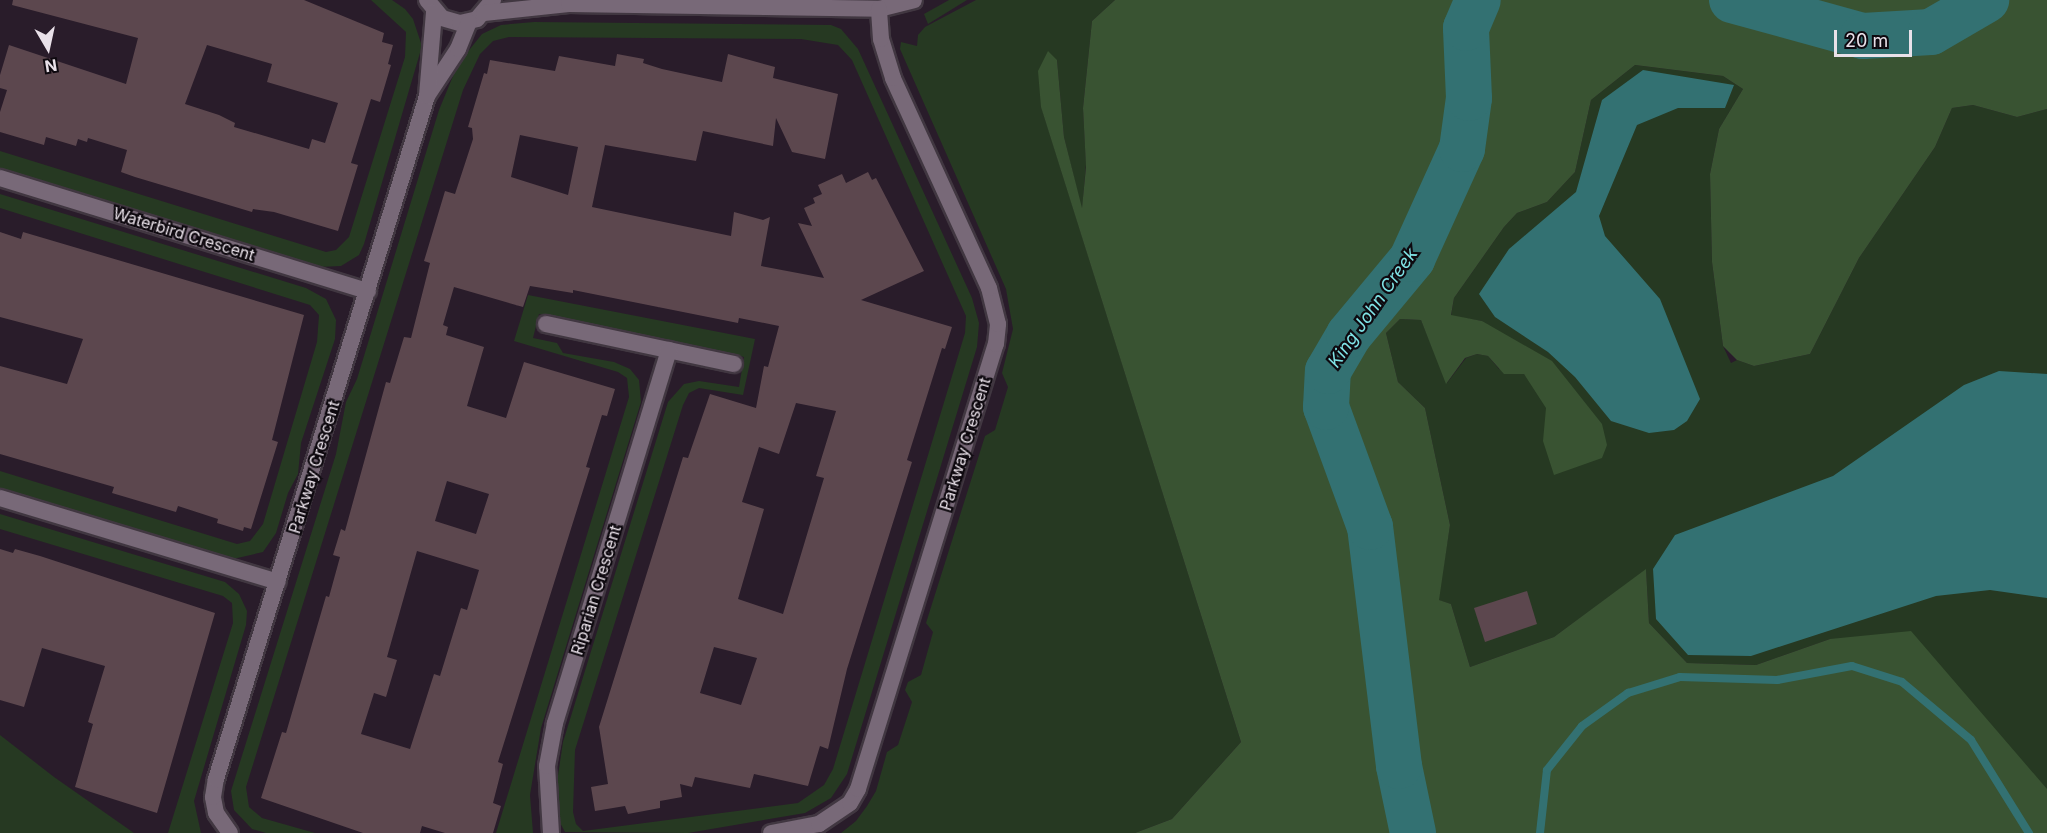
<!DOCTYPE html>
<html>
<head>
<meta charset="utf-8">
<style>
	body { margin:0 }
	#map { position:relative; width:2047px; height:833px; overflow:hidden; background:#291c2a; font-family:Inter,sans-serif }
	div>[style] { position:absolute }
	.green>* { inset:0; background:#263922 }
	.forest>* { inset:0; background:#395332 }
	.water>* { inset:0; background:#337172 }
	.stream>* { height:8px; margin:-4px; padding:0 4px; transform-origin:4px; border-radius:4px; background:#337172 }
	.river>* { height:46px; margin:-23px; padding:0 23px; transform-origin:23px; border-radius:23px; background:#337172 }
	.building>* { inset:0; background:#5c474e }
	.roads { filter:drop-shadow(2px 0 #413741) drop-shadow(-2px 0 #413741) drop-shadow(0 2px #413741) drop-shadow(0 -2px #413741) }
	.minor>* { height:16px; margin:-8px; padding:0 8px; transform-origin:8px; border-radius:8px; background:#786978 }
	span { translate:-50% -50%; white-space:nowrap; text-align:center; line-height:1.15; -webkit-text-stroke:4.5px #0e090f; paint-order:stroke }
	.street-label { font-size:16px; color:#e9e1e9 }
	.water-label { font-size:18px; color:#80e3e6; font-style:italic }
	.north { position:absolute; left:18px; top:18px; width:60px; height:60px; -webkit-text-stroke:4px #0e090f; paint-order:stroke; rotate:171deg; font-size:16px; font-weight:700; line-height:24px; text-align:center; color:#e9e1e9 }
	.north::after { content:''; display:block; margin:auto; width:21px; height:27px; background:#e9e1e9; clip-path:polygon(50% 0,100% 100%,50% 72%,0 100%) }
	.scale { position:absolute; left:1834px; top:30px; width:78px; height:27px; box-sizing:border-box; border:3px solid #e9e1e9; border-top:0; padding-left:8px; font-size:18px; line-height:21px; white-space:nowrap; color:#e9e1e9; -webkit-text-stroke:4px #0e090f; paint-order:stroke }
</style>
</head>
<body>
<div id="map">
	<div class="green">
		<div style="clip-path:polygon(371px 0,392px 0,405px 9px,413px 19px,422px 46px,364px 244px,359px 255px,341px 266px,318px 267px,0 169px,0 151px,326px 252px,336px 250px,349px 237px,405px 57px,406px 32px)"></div>
		<div style="clip-path:polygon(949px 0,967px 0,928px 24px,924px 14px)"></div>
		<div style="clip-path:polygon(976px 0,1115px 0,1092px 21px,1083px 108px,1086px 164px,1082px 211px,1064px 137px,1057px 60px,1042px 109px,1241px 742px,1172px 819px,1135px 833px,841px 833px,856px 821px,867px 806px,876px 791px,887px 752px,898px 745px,912px 702px,905px 690px,908px 682px,921px 675px,933px 632px,926px 623px,985px 436px,995px 430px,1008px 387px,1002px 373px,1013px 329px,1006px 289px,900px 49px,901px 42px,917px 46px,918px 35px,925px 27px)"></div>
		<div style="clip-path:polygon(534px 22px,831px 25px,841px 29px,858px 49px,972px 298px,979px 323px,977px 347px,847px 774px,831px 798px,805px 813px,688px 833px,565px 832px,559px 821px,557px 782px,563px 742px,668px 402px,684px 384px,699px 381px,739px 387px,744px 357px,539px 314px,533px 338px,557px 343px,563px 353px,614px 362px,630px 369px,639px 380px,641px 402px,541px 728px,530px 795px,533px 833px,496px 833px,629px 397px,627px 378px,618px 372px,514px 341px,528px 295px,755px 339px,743px 395px,699px 388px,689px 393px,683px 405px,575px 750px,573px 812px,576px 824px,583px 831px,798px 803px,824px 785px,833px 769px,965px 333px,966px 316px,852px 60px,838px 45px,801px 39px,509px 37px,493px 41px,480px 54px,463px 90px,246px 787px,249px 807px,262px 818px,315px 833px,266px 833px,252px 829px,234px 810px,231px 791px,336px 454px,346px 402px,357px 379px,439px 110px,458px 64px,482px 34px,501px 25px)"></div>
		<div style="clip-path:polygon(1635px 65px,1723px 76px,1743px 89px,1719px 129px,1710px 174px,1712px 262px,1723px 346px,1731px 363px,1737px 360px,1754px 366px,1810px 354px,1859px 258px,1935px 147px,1952px 108px,1973px 105px,2017px 117px,2047px 109px,2047px 792px,1830px 639px,1756px 665px,1687px 663px,1649px 623px,1646px 570px,1554px 637px,1470px 667px,1451px 604px,1438px 600px,1450px 525px,1425px 408px,1398px 382px,1386px 333px,1400px 319px,1421px 320px,1447px 383px,1466px 358px,1477px 354px,1488px 356px,1499px 369px,1524px 374px,1602px 458px,1482px 321px,1451px 316px,1454px 298px,1504px 227px,1517px 213px,1547px 202px,1575px 172px,1591px 100px)"></div>
		<div style="clip-path:polygon(0 194px,306px 288px,326px 299px,336px 320px,335px 339px,301px 443px,298px 474px,288px 493px,276px 533px,263px 552px,233px 559px,0 488px,0 471px,237px 544px,250px 541px,263px 524px,317px 342px,319px 315px,310px 305px,0 208px)"></div>
		<div style="clip-path:polygon(0 514px,225px 582px,239px 594px,247px 611px,246px 625px,194px 801px,201px 833px,168px 833px,233px 623px,232px 603px,223px 596px,0 529px)"></div>
		<div style="clip-path:polygon(0 735px,54px 777px,134px 833px,0 833px)"></div>
	</div>
	<div class="forest">
		<div style="clip-path:polygon(1115px 0,2047px 0,2047px 109px,2017px 117px,1973px 105px,1952px 108px,1935px 147px,1859px 258px,1810px 354px,1754px 366px,1737px 360px,1723px 346px,1712px 262px,1710px 174px,1719px 129px,1743px 89px,1723px 76px,1635px 65px,1591px 100px,1575px 172px,1547px 202px,1517px 213px,1504px 227px,1454px 298px,1451px 315px,1482px 321px,1552px 361px,1602px 424px,1607px 445px,1602px 458px,1554px 475px,1543px 441px,1546px 408px,1524px 374px,1504px 374px,1488px 356px,1477px 354px,1465px 358px,1446px 384px,1421px 320px,1400px 319px,1386px 333px,1398px 382px,1425px 408px,1450px 525px,1439px 600px,1451px 604px,1470px 667px,1554px 637px,1646px 569px,1649px 623px,1687px 663px,1756px 665px,1830px 639px,1911px 631px,2047px 789px,2047px 833px,1135px 833px,1172px 819px,1241px 742px,1041px 107px,1038px 71px,1048px 51px,1057px 60px,1064px 137px,1082px 208px,1086px 167px,1083px 108px,1092px 21px)"></div>
	</div>
	<div class="water">
		<div style="clip-path:polygon(1643px 70px,1734px 85px,1725px 108px,1678px 108px,1637px 125px,1599px 216px,1605px 236px,1660px 299px,1700px 399px,1687px 421px,1674px 430px,1649px 433px,1611px 421px,1575px 377px,1548px 352px,1495px 317px,1479px 294px,1509px 249px,1576px 192px,1602px 100px)"></div>
		<div style="clip-path:polygon(1999px 371px,2047px 374px,2047px 598px,1990px 590px,1936px 596px,1751px 656px,1688px 655px,1656px 619px,1653px 569px,1675px 535px,1833px 476px,1964px 385px)"></div>
	</div>
	<div class="stream">
		<div style="left:1540px;top:833px;width:63px;rotate:-83.7deg"></div>
		<div style="left:1547px;top:770px;width:56px;rotate:-51.5deg"></div>
		<div style="left:1582px;top:726px;width:57px;rotate:-35.7deg"></div>
		<div style="left:1628px;top:693px;width:54px;rotate:-17.1deg"></div>
		<div style="left:1680px;top:677px;width:97px;rotate:1.8deg"></div>
		<div style="left:1777px;top:680px;width:76px;rotate:-10.6deg"></div>
		<div style="left:1852px;top:666px;width:52px;rotate:17.7deg"></div>
		<div style="left:1902px;top:682px;width:90px;rotate:40deg"></div>
		<div style="left:1971px;top:740px;width:110px;rotate:58.1deg"></div>
	</div>
	<div class="river">
		<div style="left:1732px;top:0;width:136px;rotate:15.4deg"></div>
		<div style="left:1863px;top:36px;width:68px;rotate:-3.4deg"></div>
		<div style="left:1931px;top:32px;width:64px;rotate:-30.2deg"></div>
		<div style="left:1413px;top:833px;width:68px;rotate:-101.8deg"></div>
		<div style="left:1399px;top:766px;width:241px;rotate:-96.9deg"></div>
		<div style="left:1370px;top:527px;width:128px;rotate:-110.1deg"></div>
		<div style="left:1326px;top:407px;width:36px;rotate:-87deg"></div>
		<div style="left:1328px;top:371px;width:42px;rotate:-59.7deg"></div>
		<div style="left:1349px;top:335px;width:99px;rotate:-50.3deg"></div>
		<div style="left:1412px;top:259px;width:121px;rotate:-65.6deg"></div>
		<div style="left:1462px;top:149px;width:51px;rotate:-82.2deg"></div>
		<div style="left:1469px;top:98px;width:70px;rotate:-92.5deg"></div>
		<div style="left:1466px;top:28px;width:30px;rotate:-67deg"></div>
	</div>
	<div class="building">
		<div style="clip-path:polygon(evenodd,13px 0,304px 0,384px 33px,382px 42px,393px 45px,388px 64px,391px 65px,380px 102px,371px 99px,351px 163px,358px 165px,338px 231px,274px 212px,253px 209px,252px 212px,135px 177px,121px 172px,127px 150px,88px 138px,87px 142px,78px 139px,76px 146px,46px 137px,44px 145px,0 132px,0 112px,7px 90px,0 88px,0 75px,9px 45px,126px 84px,138px 38px,12px 5px,13px 0,207px 45px,272px 64px,267px 82px,338px 103px,325px 143px,312px 139px,309px 149px,234px 127px,235px 123px,219px 115px,185px 104px,207px 45px)"></div>
		<div style="clip-path:polygon(evenodd,617px 54px,644px 59px,643px 63px,662px 69px,722px 82px,728px 54px,775px 67px,773px 78px,838px 94px,825px 159px,792px 152px,776px 118px,773px 146px,703px 131px,696px 161px,605px 145px,592px 207px,731px 236px,734px 212px,763px 220px,770px 217px,761px 266px,824px 278px,798px 223px,812px 226px,804px 208px,815px 203px,813px 198px,822px 194px,818px 185px,842px 174px,846px 183px,868px 172px,872px 180px,876px 178px,924px 271px,861px 300px,952px 327px,945px 349px,942px 348px,907px 460px,912px 462px,847px 669px,828px 749px,820px 746px,808px 786px,754px 774px,750px 788px,695px 777px,692px 787px,680px 784px,682px 797px,660px 801px,660px 808px,628px 814px,625px 806px,595px 811px,591px 787px,608px 784px,599px 727px,683px 457px,688px 458px,710px 394px,756px 408px,764px 366px,768px 367px,779px 326px,739px 318px,738px 323px,573px 290px,573px 293px,530px 286px,523px 307px,454px 287px,443px 325px,448px 327px,446px 335px,484px 347px,467px 406px,506px 418px,524px 362px,615px 389px,607px 416px,602px 415px,586px 467px,590px 468px,498px 762px,503px 764px,493px 803px,501px 806px,493px 833px,445px 833px,422px 826px,420px 833px,363px 833px,261px 798px,282px 732px,286px 733px,326px 596px,329px 597px,340px 557px,333px 555px,341px 529px,345px 531px,386px 382px,390px 383px,404px 337px,411px 338px,430px 263px,424px 261px,445px 191px,455px 194px,473px 139px,472px 128px,468px 127px,484px 73px,487px 74px,490px 60px,555px 71px,559px 56px,615px 66px,617px 54px,520px 135px,578px 147px,568px 195px,511px 177px,520px 135px,617px 54px,796px 403px,836px 411px,816px 476px,824px 478px,783px 614px,738px 599px,764px 509px,742px 502px,759px 447px,779px 454px,796px 403px,617px 54px,447px 481px,489px 494px,476px 534px,435px 521px,447px 481px,617px 54px,417px 551px,479px 570px,467px 610px,461px 608px,440px 676px,434px 674px,410px 749px,361px 734px,374px 693px,386px 697px,397px 660px,387px 657px,417px 551px,617px 54px,714px 647px,757px 658px,741px 705px,700px 693px,714px 647px)"></div>
		<div style="clip-path:polygon(0 232px,21px 239px,23px 232px,304px 315px,272px 440px,278px 442px,251px 529px,244px 527px,243px 531px,217px 523px,218px 519px,178px 506px,176px 512px,112px 493px,114px 487px,0 454px,0 366px,67px 384px,83px 339px,0 317px)"></div>
		<div style="clip-path:polygon(0 549px,13px 553px,15px 549px,40px 556px,215px 613px,157px 813px,75px 787px,93px 724px,88px 722px,105px 666px,42px 648px,24px 707px,0 700px)"></div>
		<div style="clip-path:polygon(1527px 591px,1537px 624px,1485px 642px,1474px 608px)"></div>
	</div>
	<div class="roads">
		<div class="minor">
			<div style="left:427px;top:0;width:23px;rotate:50deg"></div>
			<div style="left:442px;top:18px;width:19px;rotate:16deg"></div>
			<div style="left:460px;top:23px;width:17px;rotate:-13deg"></div>
			<div style="left:477px;top:19px;width:25px;rotate:-50deg"></div>
			<div style="left:484px;top:13px;width:85px;rotate:-6deg"></div>
			<div style="left:569px;top:4px;width:310px;rotate:0.9deg"></div>
			<div style="left:879px;top:9px;width:36px;rotate:-14deg"></div>
			<div style="left:427px;top:96px;width:56px;rotate:-56.6deg"></div>
			<div style="left:458px;top:49px;width:29px;rotate:-68deg"></div>
			<div style="left:0;top:178px;width:385px;rotate:17.1deg"></div>
			<div style="left:546px;top:324px;width:192px;rotate:12deg"></div>
			<div style="left:0;top:498px;width:290px;rotate:16.8deg"></div>
			<div style="left:230px;top:833px;width:24px;rotate:-125deg"></div>
			<div style="left:216px;top:813px;width:16px;rotate:-101deg"></div>
			<div style="left:213px;top:797px;width:18px;rotate:-81deg"></div>
			<div style="left:216px;top:779px;width:715px;rotate:-72.83deg"></div>
			<div style="left:427px;top:96px;width:84px;rotate:-85.2deg"></div>
			<div style="left:551px;top:833px;width:67px;rotate:-93.4deg"></div>
			<div style="left:547px;top:766px;width:44px;rotate:-79.5deg"></div>
			<div style="left:555px;top:723px;width:390px;rotate:-73deg"></div>
			<div style="left:771px;top:833px;width:49px;rotate:-10.6deg"></div>
			<div style="left:819px;top:824px;width:37px;rotate:-34deg"></div>
			<div style="left:850px;top:803px;width:16px;rotate:-60deg"></div>
			<div style="left:858px;top:789px;width:466px;rotate:-72.8deg"></div>
			<div style="left:996px;top:344px;width:20px;rotate:-84deg"></div>
			<div style="left:998px;top:324px;width:37px;rotate:-104deg"></div>
			<div style="left:989px;top:288px;width:231px;rotate:-114.6deg"></div>
			<div style="left:893px;top:78px;width:41px;rotate:-107.1deg"></div>
			<div style="left:881px;top:39px;width:30px;rotate:-94deg"></div>
		</div>
	</div>
	<div class="street-label">
		<span style="left:184px;top:234px;rotate:17deg">Waterbird Crescent</span>
		<span style="left:965px;top:444px;rotate:-73deg">Parkway Crescent</span>
		<span style="left:314px;top:467px;rotate:-73deg">Parkway Crescent</span>
		<span style="left:596px;top:590px;rotate:-73deg">Riparian Crescent</span>
	</div>
	<div class="water-label">
		<span style="left:1373px;top:308px;rotate:-55deg">King John Creek</span>
	</div>
	<div class="north">N</div>
	<div class="scale">20 m</div>
</div>
</body>
</html>
